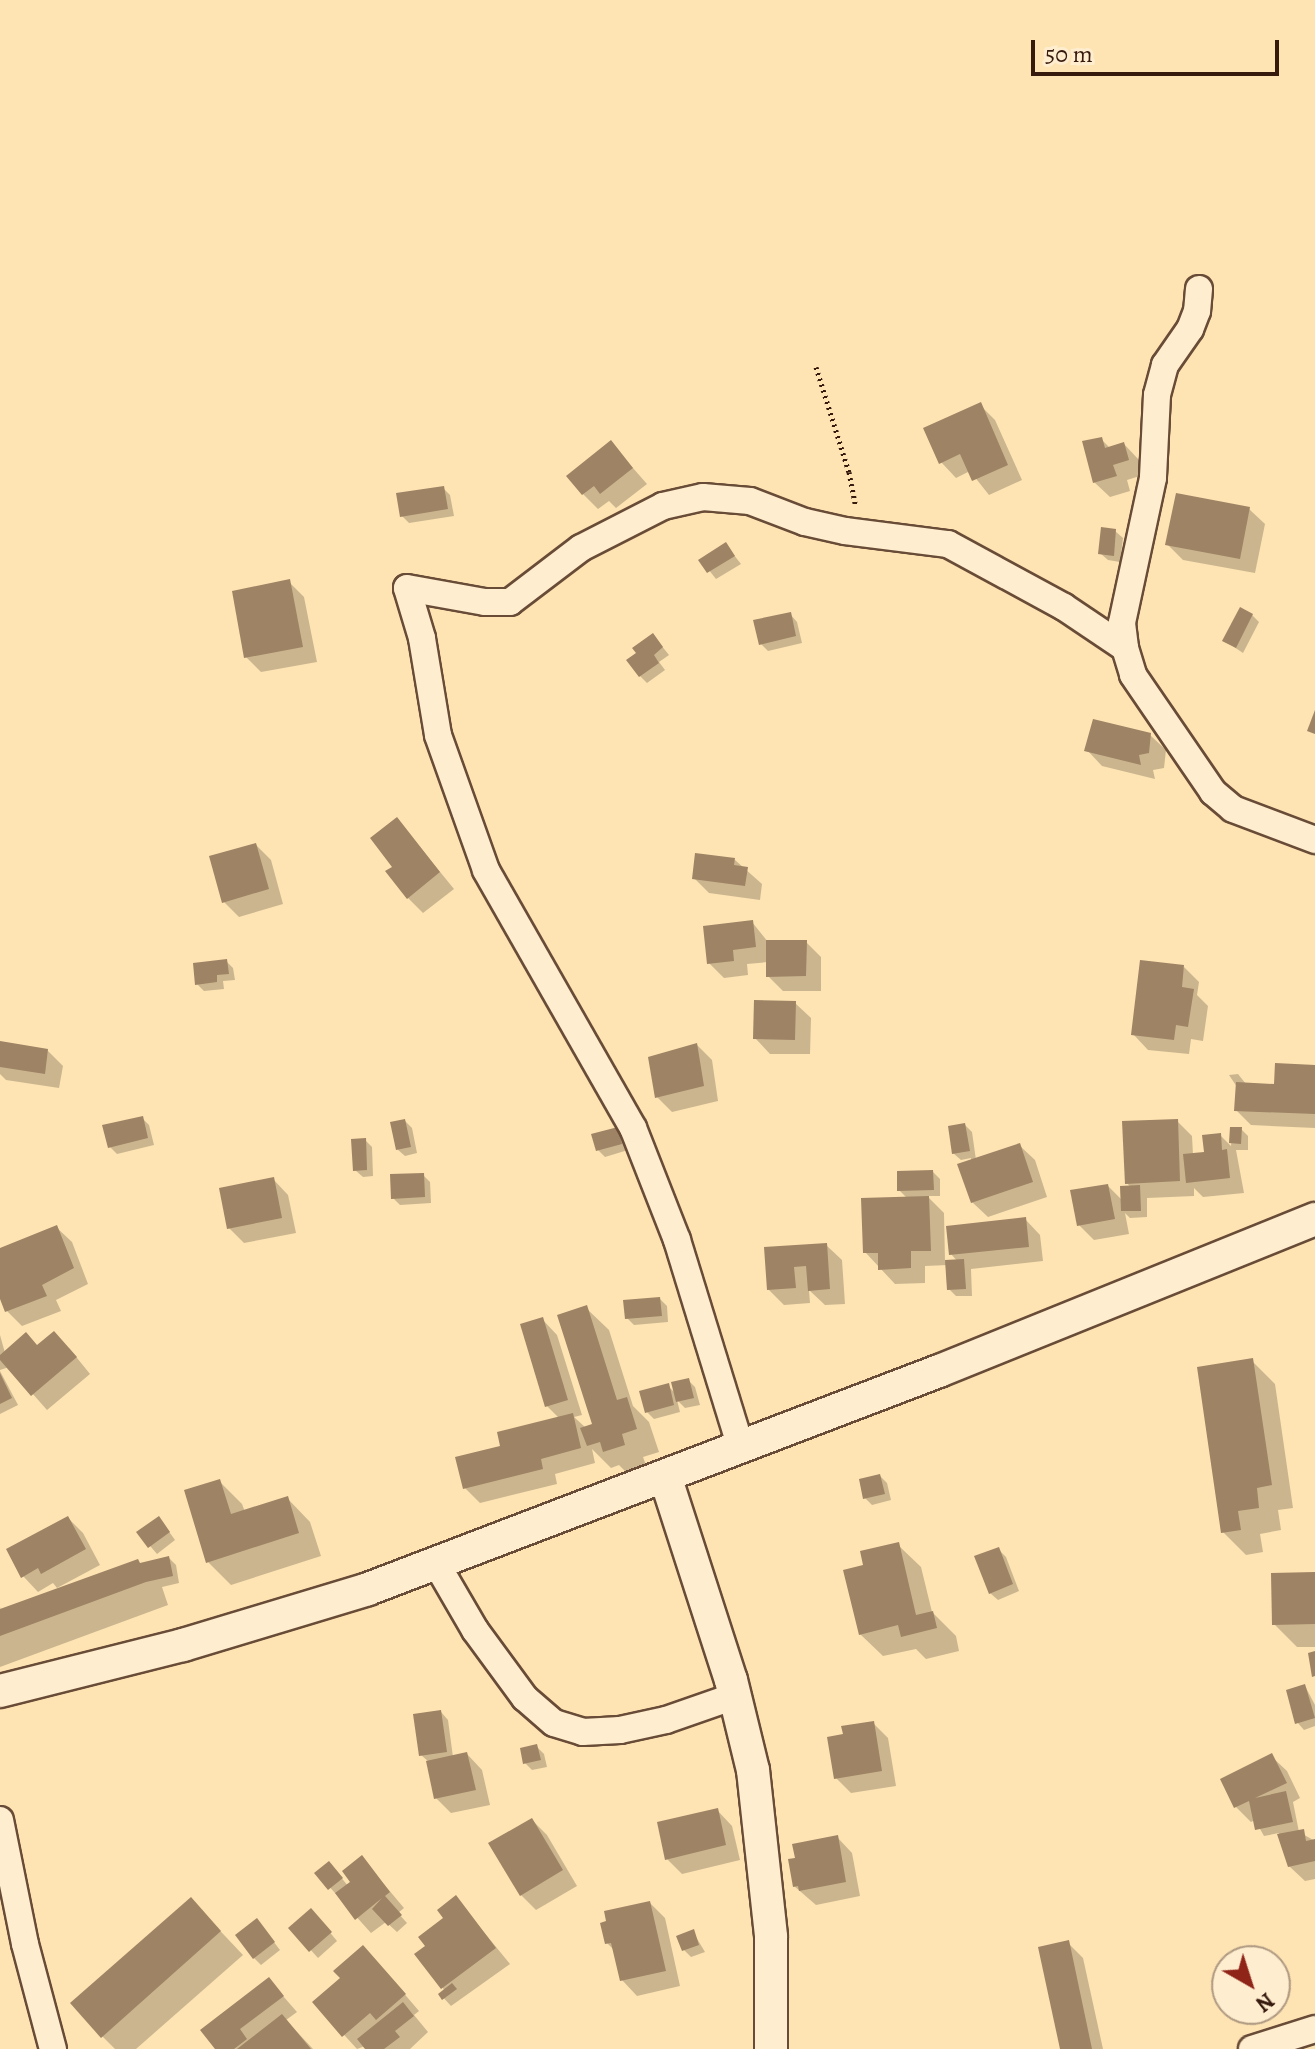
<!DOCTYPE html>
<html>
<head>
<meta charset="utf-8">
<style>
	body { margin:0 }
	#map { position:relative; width:1315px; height:2049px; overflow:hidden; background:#fee3b3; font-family:Alegreya,serif }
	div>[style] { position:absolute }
	.shadow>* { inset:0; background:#0003 }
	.building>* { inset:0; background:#9e8364 }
	.path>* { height:5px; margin-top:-2.5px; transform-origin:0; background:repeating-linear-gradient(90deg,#371a0e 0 2px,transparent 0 6px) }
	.roads { filter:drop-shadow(2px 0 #694c37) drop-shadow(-2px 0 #694c37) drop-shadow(0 2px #694c37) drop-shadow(0 -2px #694c37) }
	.minor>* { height:26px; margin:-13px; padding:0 13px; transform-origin:13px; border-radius:13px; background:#feedce }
	.tertiary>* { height:32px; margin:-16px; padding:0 16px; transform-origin:16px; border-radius:16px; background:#feedce }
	span { translate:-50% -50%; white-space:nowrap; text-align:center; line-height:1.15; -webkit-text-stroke:6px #feedce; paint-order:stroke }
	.north { position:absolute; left:1211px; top:1945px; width:80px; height:80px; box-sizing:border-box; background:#feedce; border:2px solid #ae9981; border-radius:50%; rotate:141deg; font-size:22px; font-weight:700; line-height:32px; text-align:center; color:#371a0e }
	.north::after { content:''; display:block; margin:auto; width:28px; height:36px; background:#8f2418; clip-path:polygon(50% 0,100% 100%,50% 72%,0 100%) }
	.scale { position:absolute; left:1031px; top:40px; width:248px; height:36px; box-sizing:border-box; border:4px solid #371a0e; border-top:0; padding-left:10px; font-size:24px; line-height:28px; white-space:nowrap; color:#371a0e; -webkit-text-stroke:6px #feedce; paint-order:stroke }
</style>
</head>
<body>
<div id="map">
	<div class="shadow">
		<div style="clip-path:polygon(980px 405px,995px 420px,1022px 480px,989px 495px,970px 471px,956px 478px,941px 462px)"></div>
		<div style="clip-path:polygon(1101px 439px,1110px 448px,1124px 444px,1139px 460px,1143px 475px,1127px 480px,1130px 491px,1110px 497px,1094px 482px)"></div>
		<div style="clip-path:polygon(611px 443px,647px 484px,616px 508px,609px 501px,598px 509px,583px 494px)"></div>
		<div style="clip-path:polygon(443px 488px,450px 495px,454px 516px,409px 523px,402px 516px)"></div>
		<div style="clip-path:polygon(1249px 509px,1265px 524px,1255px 573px,1183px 560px,1167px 544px)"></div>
		<div style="clip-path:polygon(1115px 531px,1123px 538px,1120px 562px,1108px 560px,1100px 553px)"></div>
		<div style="clip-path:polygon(726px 545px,741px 564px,716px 579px,701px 560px)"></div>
		<div style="clip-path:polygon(289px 582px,304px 597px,317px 662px,261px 672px,246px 657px)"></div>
		<div style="clip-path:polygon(790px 614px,797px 622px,802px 643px,768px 651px,761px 644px)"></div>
		<div style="clip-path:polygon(1252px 615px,1259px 622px,1243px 653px,1225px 641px)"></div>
		<div style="clip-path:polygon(653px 635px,669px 655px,659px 662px,665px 670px,647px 683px,640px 676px,639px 654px)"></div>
		<div style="clip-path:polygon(1150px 735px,1166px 750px,1164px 768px,1153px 770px,1155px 779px,1102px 766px,1087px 750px)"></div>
		<div style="clip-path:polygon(397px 819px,454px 889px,423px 913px,408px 898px,395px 867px)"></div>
		<div style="clip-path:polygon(256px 845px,271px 860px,283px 904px,239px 917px,224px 902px)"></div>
		<div style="clip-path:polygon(735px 860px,762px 884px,760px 900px,709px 893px,694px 878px)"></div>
		<div style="clip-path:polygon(752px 922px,768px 942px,806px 942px,821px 957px,821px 991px,783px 991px,768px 976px,768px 962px,747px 964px,748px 975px,724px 978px,709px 963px)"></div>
		<div style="clip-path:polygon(226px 961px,233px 968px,235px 980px,223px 981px,224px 989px,204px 991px,197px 984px)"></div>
		<div style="clip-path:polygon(1184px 967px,1199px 982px,1197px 995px,1208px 1006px,1203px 1041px,1191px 1039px,1189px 1054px,1148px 1050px,1133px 1034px)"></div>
		<div style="clip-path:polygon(795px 1003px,811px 1018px,810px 1054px,770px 1054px,755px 1038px)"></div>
		<div style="clip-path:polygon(0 1043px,47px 1050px,63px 1066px,59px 1088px,6px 1080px,0 1074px)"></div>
		<div style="clip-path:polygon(697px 1045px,712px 1060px,718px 1101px,672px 1112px,657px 1097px)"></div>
		<div style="clip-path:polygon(1315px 1067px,1315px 1128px,1251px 1125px,1236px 1110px,1237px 1087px,1229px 1075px,1238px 1074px,1246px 1084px,1276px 1086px)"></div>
		<div style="clip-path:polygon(142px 1118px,149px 1125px,154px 1145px,117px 1154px,110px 1147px)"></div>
		<div style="clip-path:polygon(405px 1121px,412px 1128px,417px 1153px,405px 1156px,397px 1149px)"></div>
		<div style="clip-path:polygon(1177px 1121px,1192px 1136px,1193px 1155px,1206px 1154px,1220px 1135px,1231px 1146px,1232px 1129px,1241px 1129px,1248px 1136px,1248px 1150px,1236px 1150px,1244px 1193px,1203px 1197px,1194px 1188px,1194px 1196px,1147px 1198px,1147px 1217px,1130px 1218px,1125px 1213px,1129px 1234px,1094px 1240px,1079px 1225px,1108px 1186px,1123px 1201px,1131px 1188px,1127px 1183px)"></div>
		<div style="clip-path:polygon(965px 1125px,972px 1132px,976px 1160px,1019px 1145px,1035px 1160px,1047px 1197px,988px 1217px,972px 1202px,971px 1158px,961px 1160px,953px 1153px)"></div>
		<div style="clip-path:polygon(617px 1129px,624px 1136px,628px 1150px,605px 1157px,598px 1150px)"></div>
		<div style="clip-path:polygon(365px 1140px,372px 1147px,373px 1176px,363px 1177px,355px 1170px)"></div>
		<div style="clip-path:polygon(933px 1172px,940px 1179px,940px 1196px,927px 1196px,944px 1213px,945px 1262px,958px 1262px,951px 1254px,1025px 1219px,1040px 1235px,1043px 1261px,971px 1269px,972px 1296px,956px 1296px,949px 1289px,948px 1265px,925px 1266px,925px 1283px,895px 1284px,865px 1252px,908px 1199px,899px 1190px)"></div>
		<div style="clip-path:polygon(423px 1175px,430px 1182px,431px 1203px,400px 1205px,393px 1198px)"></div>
		<div style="clip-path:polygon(273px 1179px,288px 1195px,296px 1233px,244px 1243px,229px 1228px)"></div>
		<div style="clip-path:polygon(56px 1227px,72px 1242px,88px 1284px,56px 1300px,61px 1311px,22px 1326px,7px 1311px,0 1294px,0 1250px)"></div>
		<div style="clip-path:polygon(826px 1245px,842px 1260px,845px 1304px,825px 1305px,809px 1290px,810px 1303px,784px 1305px,769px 1290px,766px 1249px)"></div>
		<div style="clip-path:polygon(660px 1299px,667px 1306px,668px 1322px,634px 1325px,627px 1318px)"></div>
		<div style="clip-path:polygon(586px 1308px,609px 1330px,633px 1406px,649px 1422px,659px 1452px,643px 1457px,647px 1468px,628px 1474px,619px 1465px,611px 1468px,592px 1449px,595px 1463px,555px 1474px,557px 1484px,480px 1503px,465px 1488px,503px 1447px,560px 1419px,547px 1406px,542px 1319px,557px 1335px,582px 1415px,574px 1417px,586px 1428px,594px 1426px)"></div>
		<div style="clip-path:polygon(0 1335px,5px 1353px,38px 1347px,69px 1348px,90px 1374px,47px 1410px,9px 1367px,0 1370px)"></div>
		<div style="clip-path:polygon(1252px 1361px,1275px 1384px,1293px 1508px,1278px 1510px,1281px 1530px,1260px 1534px,1263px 1552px,1246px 1555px,1223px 1532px)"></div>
		<div style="clip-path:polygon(0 1371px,18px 1405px,0 1414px)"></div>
		<div style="clip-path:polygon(688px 1380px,695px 1387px,700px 1405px,685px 1408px,677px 1400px,680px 1412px,654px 1419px,647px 1412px,668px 1386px,676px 1394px)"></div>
		<div style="clip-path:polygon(880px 1476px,887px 1483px,891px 1500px,872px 1505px,865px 1498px)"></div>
		<div style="clip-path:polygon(219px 1481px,242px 1504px,245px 1512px,288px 1499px,310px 1522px,321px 1556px,231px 1585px,208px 1562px)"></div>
		<div style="clip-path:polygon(68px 1518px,83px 1533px,100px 1565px,57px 1588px,53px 1583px,38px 1592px,23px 1576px)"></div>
		<div style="clip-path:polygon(165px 1526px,175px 1540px,157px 1554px,139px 1533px)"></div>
		<div style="clip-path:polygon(898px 1545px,921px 1567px,932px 1612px,956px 1636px,959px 1651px,926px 1659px,916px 1649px,883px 1656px,860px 1634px,866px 1566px)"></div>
		<div style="clip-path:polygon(998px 1549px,1006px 1557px,1019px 1591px,998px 1600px,990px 1593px)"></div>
		<div style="clip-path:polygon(169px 1558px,176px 1565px,179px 1583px,162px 1587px,168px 1605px,0 1667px,0 1607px,1px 1611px)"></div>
		<div style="clip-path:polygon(1315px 1574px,1315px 1647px,1297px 1647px,1274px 1624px)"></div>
		<div style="clip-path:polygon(1305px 1686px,1315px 1705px,1315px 1726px,1304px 1730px,1297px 1722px)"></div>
		<div style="clip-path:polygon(441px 1712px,448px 1720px,453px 1757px,467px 1754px,482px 1770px,490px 1805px,451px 1813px,436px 1798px,429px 1762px,421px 1755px)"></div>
		<div style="clip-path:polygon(873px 1723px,888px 1738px,896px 1786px,851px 1793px,836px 1778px,845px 1735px)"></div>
		<div style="clip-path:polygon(536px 1746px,544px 1754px,547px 1767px,532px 1770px,525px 1763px)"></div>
		<div style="clip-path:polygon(1271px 1756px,1287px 1771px,1300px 1798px,1293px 1802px,1299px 1832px,1315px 1841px,1315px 1879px,1305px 1881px,1289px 1866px,1279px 1833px,1264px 1836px,1255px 1820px,1251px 1822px,1236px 1807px)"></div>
		<div style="clip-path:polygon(717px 1810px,732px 1826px,740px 1860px,682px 1874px,667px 1859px)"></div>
		<div style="clip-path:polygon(532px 1820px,547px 1835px,577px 1886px,536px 1910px,521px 1895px)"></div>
		<div style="clip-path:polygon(837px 1837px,852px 1853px,860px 1896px,816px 1905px,794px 1886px,797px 1859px)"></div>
		<div style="clip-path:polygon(362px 1858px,404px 1908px,398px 1913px,407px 1923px,397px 1932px,386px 1922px,371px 1933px,317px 1873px,336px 1871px,348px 1886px)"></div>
		<div style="clip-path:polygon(456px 1898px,510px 1964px,451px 2006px,440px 1994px,445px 1991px,417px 1955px,428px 1946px)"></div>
		<div style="clip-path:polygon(191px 1900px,243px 1955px,136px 2049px,115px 2049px,102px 2036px)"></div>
		<div style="clip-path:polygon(650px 1903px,665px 1918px,680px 1986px,637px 1996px,622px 1980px,615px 1951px,607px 1943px,609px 1922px)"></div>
		<div style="clip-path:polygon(318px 1918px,337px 1941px,318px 1958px,291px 1928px)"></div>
		<div style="clip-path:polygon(263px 1928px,280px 1950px,261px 1965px,254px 1958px)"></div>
		<div style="clip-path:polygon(693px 1932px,705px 1952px,691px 1957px,684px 1950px)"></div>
		<div style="clip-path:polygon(1068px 1943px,1083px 1958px,1103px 2049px,1062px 2049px)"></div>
		<div style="clip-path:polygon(378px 1963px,419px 2011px,414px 2015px,428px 2032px,410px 2049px,367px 2049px,365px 2046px,357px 2049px,315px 2003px)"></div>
		<div style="clip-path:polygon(269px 1980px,297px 2012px,286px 2020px,313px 2049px,217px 2049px)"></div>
	</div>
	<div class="building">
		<div style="clip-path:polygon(981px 402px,1008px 465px,972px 481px,960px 454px,939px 464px,923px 428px)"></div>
		<div style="clip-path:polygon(1102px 437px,1105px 448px,1124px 442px,1129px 460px,1113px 465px,1117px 476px,1093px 483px,1082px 441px)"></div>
		<div style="clip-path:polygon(611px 440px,633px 468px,600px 494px,594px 486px,582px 495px,566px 476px)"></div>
		<div style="clip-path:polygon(444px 486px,448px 509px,400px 517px,396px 493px)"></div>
		<div style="clip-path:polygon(1176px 493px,1250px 507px,1240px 559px,1165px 545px)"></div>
		<div style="clip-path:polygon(1101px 527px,1116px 529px,1114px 556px,1098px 554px)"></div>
		<div style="clip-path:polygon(726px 542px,735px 556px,707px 573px,698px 560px)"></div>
		<div style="clip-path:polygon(290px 579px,303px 647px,244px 658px,232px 591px)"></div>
		<div style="clip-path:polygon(1240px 607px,1253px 614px,1236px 648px,1222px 641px)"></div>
		<div style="clip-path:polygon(791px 612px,796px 636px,759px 645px,753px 620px)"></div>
		<div style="clip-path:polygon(653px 633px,663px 647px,654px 655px,659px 663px,639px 677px,626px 660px,636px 653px,632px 648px)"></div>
		<div style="clip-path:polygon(1315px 710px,1315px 734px,1307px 731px)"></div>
		<div style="clip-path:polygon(1093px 719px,1151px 733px,1149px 753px,1139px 755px,1141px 765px,1084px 751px)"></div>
		<div style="clip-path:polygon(397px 817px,440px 872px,407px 899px,385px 871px,392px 867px,370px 838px)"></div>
		<div style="clip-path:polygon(256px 843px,269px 889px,222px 903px,209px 856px)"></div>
		<div style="clip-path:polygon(695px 853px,735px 858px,734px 865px,748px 867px,745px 886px,692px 879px)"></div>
		<div style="clip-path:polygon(753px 920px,756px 947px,733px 950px,734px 961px,707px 964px,703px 926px)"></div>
		<div style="clip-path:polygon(766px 940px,807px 940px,806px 976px,766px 977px)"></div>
		<div style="clip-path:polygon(227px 959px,229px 974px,217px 975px,217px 982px,195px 985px,193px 963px)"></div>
		<div style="clip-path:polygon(1140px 960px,1184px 965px,1182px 987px,1194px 989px,1188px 1027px,1176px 1025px,1174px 1040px,1131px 1035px)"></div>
		<div style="clip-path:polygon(754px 1000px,796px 1001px,795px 1040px,753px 1039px)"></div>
		<div style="clip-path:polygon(0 1041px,48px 1049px,45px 1074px,0 1067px)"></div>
		<div style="clip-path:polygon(697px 1043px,704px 1086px,655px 1098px,648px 1057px)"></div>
		<div style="clip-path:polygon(1275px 1063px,1315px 1065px,1315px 1114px,1234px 1111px,1236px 1082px,1274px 1084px)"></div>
		<div style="clip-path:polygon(143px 1116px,148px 1138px,108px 1148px,102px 1125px)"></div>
		<div style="clip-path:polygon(405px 1119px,411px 1147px,396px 1150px,390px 1122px)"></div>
		<div style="clip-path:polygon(1178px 1119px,1180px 1181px,1125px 1184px,1122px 1121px)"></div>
		<div style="clip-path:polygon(965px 1123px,970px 1151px,952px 1154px,948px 1126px)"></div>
		<div style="clip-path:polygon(618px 1127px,622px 1144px,596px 1151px,591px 1134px)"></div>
		<div style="clip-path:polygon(1230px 1127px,1242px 1127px,1241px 1144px,1229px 1143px)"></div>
		<div style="clip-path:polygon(1221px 1133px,1222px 1150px,1227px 1149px,1230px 1178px,1186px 1183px,1183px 1154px,1204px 1152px,1202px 1135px)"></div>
		<div style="clip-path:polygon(366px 1138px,367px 1170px,353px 1171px,351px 1139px)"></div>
		<div style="clip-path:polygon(1020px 1143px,1033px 1182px,971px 1203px,957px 1164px)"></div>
		<div style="clip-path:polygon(933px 1170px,934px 1190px,897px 1191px,897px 1171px)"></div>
		<div style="clip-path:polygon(424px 1173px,425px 1197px,391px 1199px,390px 1174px)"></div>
		<div style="clip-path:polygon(274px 1177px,282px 1218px,227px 1229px,219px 1188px)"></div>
		<div style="clip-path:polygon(1108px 1184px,1115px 1219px,1077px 1226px,1070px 1190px)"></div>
		<div style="clip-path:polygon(1140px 1185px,1141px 1211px,1121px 1211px,1120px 1186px)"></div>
		<div style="clip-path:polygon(929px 1196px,931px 1251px,911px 1251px,911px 1268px,878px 1270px,878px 1253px,863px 1253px,861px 1198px)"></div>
		<div style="clip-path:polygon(1026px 1217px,1029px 1247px,949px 1255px,946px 1226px)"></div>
		<div style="clip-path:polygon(57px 1225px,74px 1268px,42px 1285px,47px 1296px,5px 1312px,0 1299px,0 1248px)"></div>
		<div style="clip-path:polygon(827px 1243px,830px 1289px,808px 1291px,806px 1266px,794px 1267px,796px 1288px,767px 1290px,764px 1247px)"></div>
		<div style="clip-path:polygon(964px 1259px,966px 1289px,947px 1290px,945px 1260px)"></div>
		<div style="clip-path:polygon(660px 1297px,662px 1316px,625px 1319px,623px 1300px)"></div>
		<div style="clip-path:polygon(587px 1305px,617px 1400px,627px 1397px,637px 1429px,622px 1434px,625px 1445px,603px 1452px,600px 1442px,587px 1446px,580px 1428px,592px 1424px,557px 1315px)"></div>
		<div style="clip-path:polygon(543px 1317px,568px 1400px,545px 1407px,520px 1324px)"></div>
		<div style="clip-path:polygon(54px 1331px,77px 1357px,31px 1396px,0 1360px,0 1355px,26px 1332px,37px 1345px)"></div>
		<div style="clip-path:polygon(1253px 1358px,1272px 1485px,1257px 1488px,1259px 1508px,1238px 1511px,1241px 1530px,1221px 1533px,1197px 1367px)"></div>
		<div style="clip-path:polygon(0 1373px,12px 1398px,0 1404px)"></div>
		<div style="clip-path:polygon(689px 1378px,694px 1398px,676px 1402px,671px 1382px)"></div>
		<div style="clip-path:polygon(669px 1383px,674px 1405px,645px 1413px,639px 1391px)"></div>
		<div style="clip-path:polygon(573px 1413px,581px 1448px,541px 1459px,543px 1469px,463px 1489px,455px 1457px,500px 1446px,497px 1432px)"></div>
		<div style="clip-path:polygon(880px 1474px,885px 1494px,863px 1499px,859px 1479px)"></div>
		<div style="clip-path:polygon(220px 1479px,231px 1514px,288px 1496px,299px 1533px,206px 1563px,184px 1490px)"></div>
		<div style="clip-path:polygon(68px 1516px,86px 1549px,41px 1574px,38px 1568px,21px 1578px,6px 1549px)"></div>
		<div style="clip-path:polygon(159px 1516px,170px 1532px,148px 1548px,136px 1532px)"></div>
		<div style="clip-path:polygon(899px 1542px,916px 1615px,933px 1611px,937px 1628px,901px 1637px,898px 1625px,859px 1635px,843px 1570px,863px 1565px,860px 1551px)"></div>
		<div style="clip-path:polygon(999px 1547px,1013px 1584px,989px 1594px,974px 1556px)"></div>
		<div style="clip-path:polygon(169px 1556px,173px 1576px,146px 1582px,0 1636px,0 1609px,138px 1559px,140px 1563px)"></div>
		<div style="clip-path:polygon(1315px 1572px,1315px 1624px,1272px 1625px,1271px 1573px)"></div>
		<div style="clip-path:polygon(1315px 1651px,1315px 1676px,1312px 1677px,1308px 1653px)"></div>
		<div style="clip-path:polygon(1305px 1684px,1315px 1718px,1295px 1724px,1286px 1690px)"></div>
		<div style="clip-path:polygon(441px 1710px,447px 1752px,419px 1756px,413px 1714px)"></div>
		<div style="clip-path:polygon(874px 1721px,882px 1771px,834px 1779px,827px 1737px,843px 1734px,841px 1726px)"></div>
		<div style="clip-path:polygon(537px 1744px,541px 1760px,523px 1764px,520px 1748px)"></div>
		<div style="clip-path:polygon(467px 1752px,476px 1790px,434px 1799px,426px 1761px)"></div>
		<div style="clip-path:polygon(1272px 1753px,1287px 1783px,1255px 1798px,1286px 1791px,1293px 1822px,1255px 1830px,1249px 1801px,1234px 1808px,1220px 1779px)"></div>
		<div style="clip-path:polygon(718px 1808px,726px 1845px,665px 1860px,657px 1822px)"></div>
		<div style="clip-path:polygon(532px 1818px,563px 1870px,520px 1896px,488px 1843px)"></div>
		<div style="clip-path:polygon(1304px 1829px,1306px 1841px,1315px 1839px,1315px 1861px,1288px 1867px,1277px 1834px)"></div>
		<div style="clip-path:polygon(838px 1835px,846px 1882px,799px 1891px,798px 1886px,793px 1887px,788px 1859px,795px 1858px,792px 1844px)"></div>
		<div style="clip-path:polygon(362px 1855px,390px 1892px,385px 1896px,402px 1915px,388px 1926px,372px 1909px,382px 1898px,355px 1920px,335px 1893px,350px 1882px,342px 1871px)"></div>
		<div style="clip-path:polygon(329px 1861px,343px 1878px,328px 1890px,314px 1873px)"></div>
		<div style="clip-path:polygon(456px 1895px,496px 1948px,441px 1989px,414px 1954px,425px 1946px,418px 1937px,443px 1918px,437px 1910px)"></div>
		<div style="clip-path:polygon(191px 1897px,221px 1931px,101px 2038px,70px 2003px)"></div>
		<div style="clip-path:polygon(650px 1901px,666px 1971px,620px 1981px,611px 1943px,605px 1944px,600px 1923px,606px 1921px,604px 1911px)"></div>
		<div style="clip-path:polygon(311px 1908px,332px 1932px,309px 1952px,288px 1928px)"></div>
		<div style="clip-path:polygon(257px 1918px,275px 1942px,253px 1959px,235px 1935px)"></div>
		<div style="clip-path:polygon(694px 1929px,699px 1945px,682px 1951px,676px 1936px)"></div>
		<div style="clip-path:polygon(1069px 1940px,1092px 2049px,1060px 2049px,1038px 1947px)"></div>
		<div style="clip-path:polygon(363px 1945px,406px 1994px,376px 2020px,370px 2013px,342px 2037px,312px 2002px,340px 1978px,333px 1971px)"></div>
		<div style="clip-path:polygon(269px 1977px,284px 1996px,240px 2029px,247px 2039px,234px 2049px,215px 2049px,200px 2030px)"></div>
		<div style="clip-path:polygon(452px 1983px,457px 1989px,442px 2000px,438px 1994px)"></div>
		<div style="clip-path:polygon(403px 2002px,414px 2016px,395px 2031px,400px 2037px,384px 2049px,365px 2049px,357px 2039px)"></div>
		<div style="clip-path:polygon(282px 2014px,311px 2049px,237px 2049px)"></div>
	</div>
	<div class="path">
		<div style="left:816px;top:367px;width:110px;rotate:72.6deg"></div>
		<div style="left:849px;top:472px;width:33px;rotate:79deg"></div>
	</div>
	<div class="roads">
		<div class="minor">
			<div style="left:1199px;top:289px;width:22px;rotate:95deg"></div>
			<div style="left:1197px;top:311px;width:19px;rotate:111deg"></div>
			<div style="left:1190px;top:329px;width:44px;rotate:124.8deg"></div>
			<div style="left:1165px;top:365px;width:31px;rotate:105deg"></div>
			<div style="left:1157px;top:395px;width:83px;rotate:92.8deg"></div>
			<div style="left:1153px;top:478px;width:148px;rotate:102.1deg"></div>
			<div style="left:1122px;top:623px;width:25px;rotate:83deg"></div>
			<div style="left:1125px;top:648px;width:28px;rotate:73deg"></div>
			<div style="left:1133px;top:675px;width:142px;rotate:55.6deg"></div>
			<div style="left:1213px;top:792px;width:26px;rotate:40deg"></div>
			<div style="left:1233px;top:809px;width:88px;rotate:20.7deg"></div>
			<div style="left:741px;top:1448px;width:218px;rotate:-107.1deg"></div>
			<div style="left:677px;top:1240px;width:120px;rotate:-111.4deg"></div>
			<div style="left:633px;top:1128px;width:297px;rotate:-119.7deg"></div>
			<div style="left:486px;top:870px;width:143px;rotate:-109.6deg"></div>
			<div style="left:438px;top:735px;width:98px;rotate:-99.4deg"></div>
			<div style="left:422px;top:638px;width:52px;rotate:-106.7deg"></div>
			<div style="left:407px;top:588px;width:79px;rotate:10.2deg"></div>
			<div style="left:485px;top:602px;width:25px"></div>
			<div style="left:510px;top:602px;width:89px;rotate:-37.3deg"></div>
			<div style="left:581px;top:548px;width:92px;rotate:-27.1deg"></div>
			<div style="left:663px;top:506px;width:41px;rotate:-12.7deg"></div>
			<div style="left:703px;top:497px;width:47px;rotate:4.9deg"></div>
			<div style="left:750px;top:501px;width:59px;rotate:20.9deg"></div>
			<div style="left:805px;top:522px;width:41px;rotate:12.7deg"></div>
			<div style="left:845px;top:531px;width:104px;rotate:7.2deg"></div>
			<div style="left:948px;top:544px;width:132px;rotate:28.5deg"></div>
			<div style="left:1064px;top:607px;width:73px;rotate:33.9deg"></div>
			<div style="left:436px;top:1563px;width:78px;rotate:59.8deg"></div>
			<div style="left:475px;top:1630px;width:84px;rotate:53.7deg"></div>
			<div style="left:525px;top:1698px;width:38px;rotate:41deg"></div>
			<div style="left:554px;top:1723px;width:30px;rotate:17deg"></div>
			<div style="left:583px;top:1732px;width:37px;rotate:-3deg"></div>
			<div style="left:620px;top:1730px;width:47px;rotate:-12.3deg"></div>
			<div style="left:666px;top:1720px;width:73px;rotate:-19.2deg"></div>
			<div style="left:0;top:1820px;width:126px;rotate:78.6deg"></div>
			<div style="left:25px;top:1944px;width:109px;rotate:75.1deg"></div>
			<div style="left:1252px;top:2049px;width:66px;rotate:-17.6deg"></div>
		</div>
		<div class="tertiary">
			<div style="left:665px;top:1476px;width:214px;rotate:72.1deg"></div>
			<div style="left:731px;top:1680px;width:93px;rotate:76.3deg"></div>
			<div style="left:753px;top:1770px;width:168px;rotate:83.8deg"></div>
			<div style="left:771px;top:1937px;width:112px;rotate:90deg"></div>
			<div style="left:0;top:1691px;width:189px;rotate:-14.1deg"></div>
			<div style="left:183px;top:1645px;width:193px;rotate:-16.8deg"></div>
			<div style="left:368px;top:1589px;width:611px;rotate:-20.9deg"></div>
			<div style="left:939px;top:1371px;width:406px;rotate:-22deg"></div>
		</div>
	</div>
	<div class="north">N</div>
	<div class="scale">50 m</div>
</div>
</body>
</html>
